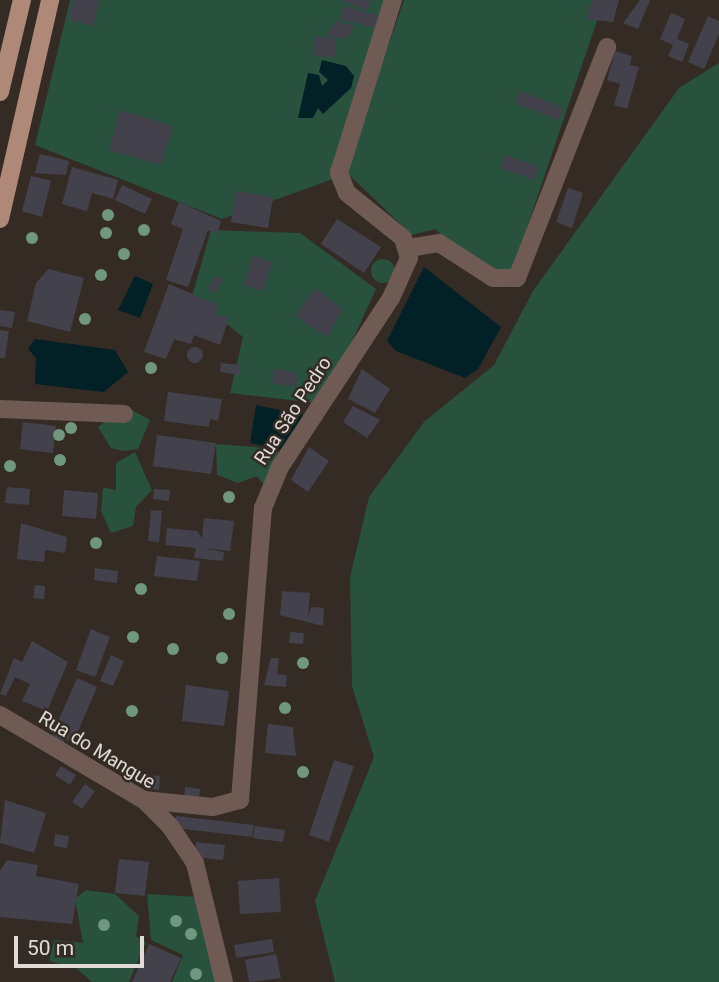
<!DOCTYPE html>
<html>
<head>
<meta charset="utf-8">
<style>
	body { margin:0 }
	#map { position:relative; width:719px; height:982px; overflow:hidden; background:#342b25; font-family:Roboto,sans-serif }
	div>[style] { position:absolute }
	.green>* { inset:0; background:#28513e }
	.round { border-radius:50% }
	.water>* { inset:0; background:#022127 }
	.building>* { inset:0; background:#43424c }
	.minor>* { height:18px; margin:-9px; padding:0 9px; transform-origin:9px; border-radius:9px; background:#6f5b53 }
	.major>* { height:18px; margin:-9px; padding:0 9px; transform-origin:9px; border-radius:9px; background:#af8878 }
	.trees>* { width:12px; height:12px; margin:-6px; border-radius:50%; background:#70977f }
	span { translate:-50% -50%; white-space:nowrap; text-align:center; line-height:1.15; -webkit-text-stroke:5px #342b25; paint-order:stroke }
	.street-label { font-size:19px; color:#e1dbd7 }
	.scale { position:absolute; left:14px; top:936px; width:130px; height:32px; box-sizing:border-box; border:4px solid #e1dbd7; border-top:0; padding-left:9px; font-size:21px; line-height:24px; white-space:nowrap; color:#e1dbd7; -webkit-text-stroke:5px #342b25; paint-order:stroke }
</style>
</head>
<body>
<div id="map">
	<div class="green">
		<div style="clip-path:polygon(70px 0,390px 0,333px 179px,222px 219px,35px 145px)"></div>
		<div style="clip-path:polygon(404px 0,604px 0,512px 272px,490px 279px,435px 229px,412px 235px,345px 171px)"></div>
		<div style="clip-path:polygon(719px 63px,719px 982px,335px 982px,315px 901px,374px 757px,352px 686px,350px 577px,369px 497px,424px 422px,494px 365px,533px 291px,679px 88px)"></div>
		<div style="clip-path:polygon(211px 230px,300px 233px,376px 289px,323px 404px,230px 393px,243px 337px,192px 296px)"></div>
		<div class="round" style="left:371px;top:259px;width:24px;height:24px"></div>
		<div style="clip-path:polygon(125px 406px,150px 420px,138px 449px,123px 451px,111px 448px,98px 427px)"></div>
		<div style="clip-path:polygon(216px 444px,257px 447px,285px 454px,264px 485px,257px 476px,238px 483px,217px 475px)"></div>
		<div style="clip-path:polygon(135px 452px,152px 490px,136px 507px,133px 526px,111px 533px,101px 511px,103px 487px,116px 490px,116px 463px)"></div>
		<div style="clip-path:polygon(86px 890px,115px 894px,139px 916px,136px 936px,146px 942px,129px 982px,92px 982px,76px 968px,49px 961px,54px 940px,83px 943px,75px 899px)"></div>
		<div style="clip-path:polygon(147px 894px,200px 897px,218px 982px,172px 982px,183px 955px,151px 940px)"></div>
	</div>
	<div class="water">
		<div style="clip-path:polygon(322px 60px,346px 66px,354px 76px,351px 88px,323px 114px,318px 108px,313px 118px,298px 118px,308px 73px,319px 75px,322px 86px,328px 80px,319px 72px)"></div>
		<div style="clip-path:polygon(424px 267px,501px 327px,478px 369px,465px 378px,396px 351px,387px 341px)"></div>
		<div style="clip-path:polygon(135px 276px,153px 284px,140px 318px,118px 310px)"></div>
		<div style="clip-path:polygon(35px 339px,115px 350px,128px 372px,104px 392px,35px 384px,36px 358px,28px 349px)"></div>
		<div style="clip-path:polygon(256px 405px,309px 416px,288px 451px,250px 443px)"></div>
	</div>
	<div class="building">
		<div style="clip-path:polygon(73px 0,100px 0,93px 26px,68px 20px)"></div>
		<div style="clip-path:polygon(340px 0,371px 0,368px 11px)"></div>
		<div style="clip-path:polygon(592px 0,619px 0,613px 22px,586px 19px)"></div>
		<div style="clip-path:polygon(640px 0,650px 0,638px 29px,623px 23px)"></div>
		<div style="clip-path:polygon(344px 6px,378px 15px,375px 28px,340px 19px)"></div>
		<div style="clip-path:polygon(671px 13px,685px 19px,677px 39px,689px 44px,682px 62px,668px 56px,673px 45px,660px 39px)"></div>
		<div style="clip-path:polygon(708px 16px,719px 21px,719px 34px,704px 69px,688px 62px)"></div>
		<div style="clip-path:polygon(335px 21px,353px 25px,351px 34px,345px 39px,326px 36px)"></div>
		<div style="clip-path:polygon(315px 36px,337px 39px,334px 58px,313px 55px)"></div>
		<div style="clip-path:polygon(615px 51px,632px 56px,630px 65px,639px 67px,627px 109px,614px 105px,620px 84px,607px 80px)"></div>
		<div style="clip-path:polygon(520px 91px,564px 108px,559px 120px,515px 103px)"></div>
		<div style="clip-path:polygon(120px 110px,173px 126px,161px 165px,109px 150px)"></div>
		<div style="clip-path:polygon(40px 154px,69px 161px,66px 175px,35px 173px)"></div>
		<div style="clip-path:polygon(505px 155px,539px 167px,534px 180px,501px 168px)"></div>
		<div style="clip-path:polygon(72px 167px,118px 180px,113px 199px,92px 193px,87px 211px,62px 204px)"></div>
		<div style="clip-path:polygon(31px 176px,51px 181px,42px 217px,22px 211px)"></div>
		<div style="clip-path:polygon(122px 185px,152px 199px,145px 214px,115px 200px)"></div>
		<div style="clip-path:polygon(568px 188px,583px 193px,572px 228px,556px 222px)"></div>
		<div style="clip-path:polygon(236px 191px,273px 197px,268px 228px,231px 222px)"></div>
		<div style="clip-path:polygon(179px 202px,221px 221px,217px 234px,208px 230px,188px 287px,166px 280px,183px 229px,171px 224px)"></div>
		<div style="clip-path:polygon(337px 219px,381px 247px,364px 273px,321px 244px)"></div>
		<div style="clip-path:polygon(253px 256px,272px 262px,263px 291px,244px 285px)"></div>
		<div style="clip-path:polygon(48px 269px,84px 278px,70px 332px,27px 321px,36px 283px)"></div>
		<div style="clip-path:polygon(216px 276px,223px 280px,215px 293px,208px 289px)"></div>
		<div style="clip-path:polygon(169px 284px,218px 305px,215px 314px,229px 318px,220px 345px,194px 335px,191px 344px,174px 339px,166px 359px,144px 352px)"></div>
		<div style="clip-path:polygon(315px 288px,343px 309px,327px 337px,295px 316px)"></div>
		<div style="clip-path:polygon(0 310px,15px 312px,12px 328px,0 326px)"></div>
		<div style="clip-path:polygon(0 330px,9px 331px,5px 358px,0 358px)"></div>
		<div class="round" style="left:187px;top:347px;width:16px;height:16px"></div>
		<div style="clip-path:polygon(221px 363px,240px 365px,239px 375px,220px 372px)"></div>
		<div style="clip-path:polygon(274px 369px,298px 373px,296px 387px,272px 383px)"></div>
		<div style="clip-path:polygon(362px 369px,390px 389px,375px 413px,348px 399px)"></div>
		<div style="clip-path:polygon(168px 392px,222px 399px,218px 421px,210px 419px,209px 427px,164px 421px)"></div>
		<div style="clip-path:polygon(353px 406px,380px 420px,367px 438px,343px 422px)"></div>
		<div style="clip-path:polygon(23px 422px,56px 426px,53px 453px,20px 449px)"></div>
		<div style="clip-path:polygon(157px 435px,216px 443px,211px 474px,153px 466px)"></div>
		<div style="clip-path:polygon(309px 447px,329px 461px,308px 492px,291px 480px)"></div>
		<div style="clip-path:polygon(7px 487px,30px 489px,29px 505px,5px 503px)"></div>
		<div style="clip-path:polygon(154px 489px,170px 490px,169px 501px,153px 499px)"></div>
		<div style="clip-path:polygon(64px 490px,98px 493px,96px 519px,62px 516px)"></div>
		<div style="clip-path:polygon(151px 510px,162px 511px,159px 542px,148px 541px)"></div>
		<div style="clip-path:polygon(204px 518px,234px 521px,230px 551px,203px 548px,224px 552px,223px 561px,194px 558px,196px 548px,165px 545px,167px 528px,197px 531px,202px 538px)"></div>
		<div style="clip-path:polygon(21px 523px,67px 537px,65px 553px,45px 550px,44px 562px,17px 559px)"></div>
		<div style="clip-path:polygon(157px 556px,200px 561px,197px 581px,154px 576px)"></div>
		<div style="clip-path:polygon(95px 568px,118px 571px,117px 583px,94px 580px)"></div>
		<div style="clip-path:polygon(35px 585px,45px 586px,44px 599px,33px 598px)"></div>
		<div style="clip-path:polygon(282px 591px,310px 593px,308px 618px,311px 607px,324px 608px,323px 626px,280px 615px)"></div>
		<div style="clip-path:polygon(91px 629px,110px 637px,95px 677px,76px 670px)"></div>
		<div style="clip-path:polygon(290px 632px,304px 633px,303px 644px,289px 643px)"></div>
		<div style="clip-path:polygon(32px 641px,68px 662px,47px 711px,22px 701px,30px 684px,15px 677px,6px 696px,0 694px,14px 658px,22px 662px)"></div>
		<div style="clip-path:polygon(111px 655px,124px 661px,113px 686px,100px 681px)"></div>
		<div style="clip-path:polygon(271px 658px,279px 658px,277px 674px,287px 675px,286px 687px,264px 685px)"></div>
		<div style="clip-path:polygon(77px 678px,97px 687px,73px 743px,65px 739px,62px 747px,49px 742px)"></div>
		<div style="clip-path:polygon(186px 685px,229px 691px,224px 726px,182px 721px)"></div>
		<div style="clip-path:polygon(268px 724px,293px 727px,296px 756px,265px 753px)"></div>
		<div style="clip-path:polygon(334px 760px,354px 766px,329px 842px,309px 835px)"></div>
		<div style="clip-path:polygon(61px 766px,76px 775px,70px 785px,55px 775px)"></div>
		<div style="clip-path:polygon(148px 775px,160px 776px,159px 790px,147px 789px)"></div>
		<div style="clip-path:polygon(85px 784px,95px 791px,82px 809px,72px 802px)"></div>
		<div style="clip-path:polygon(185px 787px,200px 789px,199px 800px,184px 799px)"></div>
		<div style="clip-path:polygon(5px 800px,46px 813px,34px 853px,0 843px)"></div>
		<div style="clip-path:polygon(176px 816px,254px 825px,252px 837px,175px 828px)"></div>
		<div style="clip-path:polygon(255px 826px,285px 830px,283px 842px,253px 838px)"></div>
		<div style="clip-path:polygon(55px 834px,69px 836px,67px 848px,54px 846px)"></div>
		<div style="clip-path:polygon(196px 842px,225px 845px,223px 860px,194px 857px)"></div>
		<div style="clip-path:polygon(119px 859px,149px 862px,145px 896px,115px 893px)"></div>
		<div style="clip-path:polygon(7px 860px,38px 865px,36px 876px,79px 884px,72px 924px,0 917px,0 871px)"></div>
		<div style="clip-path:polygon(279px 878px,281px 912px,240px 914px,238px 881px)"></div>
		<div style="clip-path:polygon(272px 939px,274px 952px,236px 958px,234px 945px)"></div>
		<div style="clip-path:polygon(149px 944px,181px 958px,170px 982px,132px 982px)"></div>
		<div style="clip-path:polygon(276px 954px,281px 978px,249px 982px,245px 960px)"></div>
	</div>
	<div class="minor">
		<div style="left:408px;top:248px;width:31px;rotate:-9deg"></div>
		<div style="left:439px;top:243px;width:64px;rotate:32.9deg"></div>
		<div style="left:493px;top:278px;width:24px"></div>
		<div style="left:517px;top:278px;width:248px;rotate:-68.7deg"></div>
		<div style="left:0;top:409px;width:124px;rotate:2.3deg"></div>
		<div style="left:0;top:715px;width:167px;rotate:30.6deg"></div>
		<div style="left:144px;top:800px;width:37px;rotate:45deg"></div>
		<div style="left:170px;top:826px;width:45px;rotate:56deg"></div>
		<div style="left:195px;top:863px;width:122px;rotate:76.3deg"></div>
		<div style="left:144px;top:800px;width:69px;rotate:5.8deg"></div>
		<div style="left:213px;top:807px;width:28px;rotate:-15deg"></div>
		<div style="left:240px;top:800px;width:293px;rotate:-85.5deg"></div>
		<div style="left:263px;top:508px;width:44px;rotate:-67.5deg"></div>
		<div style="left:280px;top:467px;width:202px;rotate:-56.7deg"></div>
		<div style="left:391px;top:298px;width:44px;rotate:-65.8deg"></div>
		<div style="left:409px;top:258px;width:21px;rotate:-107deg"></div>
		<div style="left:403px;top:238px;width:72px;rotate:-141.2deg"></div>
		<div style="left:347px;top:193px;width:22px;rotate:-112deg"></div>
		<div style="left:339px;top:173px;width:181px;rotate:-72.7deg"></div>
	</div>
	<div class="major">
		<div style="left:0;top:92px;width:95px;rotate:-76.6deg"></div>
		<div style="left:0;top:219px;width:225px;rotate:-77.1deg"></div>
	</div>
	<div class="trees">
		<div style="left:108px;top:215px"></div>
		<div style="left:144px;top:230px"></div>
		<div style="left:106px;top:233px"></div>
		<div style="left:32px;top:238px"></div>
		<div style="left:124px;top:254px"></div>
		<div style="left:101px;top:275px"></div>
		<div style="left:85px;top:319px"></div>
		<div style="left:151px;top:368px"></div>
		<div style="left:71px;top:428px"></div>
		<div style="left:59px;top:435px"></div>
		<div style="left:60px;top:460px"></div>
		<div style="left:10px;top:466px"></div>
		<div style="left:229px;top:497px"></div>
		<div style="left:96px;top:543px"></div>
		<div style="left:141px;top:589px"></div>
		<div style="left:229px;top:614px"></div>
		<div style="left:133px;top:637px"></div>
		<div style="left:173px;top:649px"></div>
		<div style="left:222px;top:658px"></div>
		<div style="left:303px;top:663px"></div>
		<div style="left:285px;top:708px"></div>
		<div style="left:132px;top:711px"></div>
		<div style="left:303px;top:772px"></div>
		<div style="left:176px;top:921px"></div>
		<div style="left:104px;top:925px"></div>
		<div style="left:191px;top:934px"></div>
		<div style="left:196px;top:974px"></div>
	</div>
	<div class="street-label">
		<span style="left:293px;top:411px;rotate:-57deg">Rua São Pedro</span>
		<span style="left:97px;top:750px;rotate:31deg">Rua do Mangue</span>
	</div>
	<div class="scale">50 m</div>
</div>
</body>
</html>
